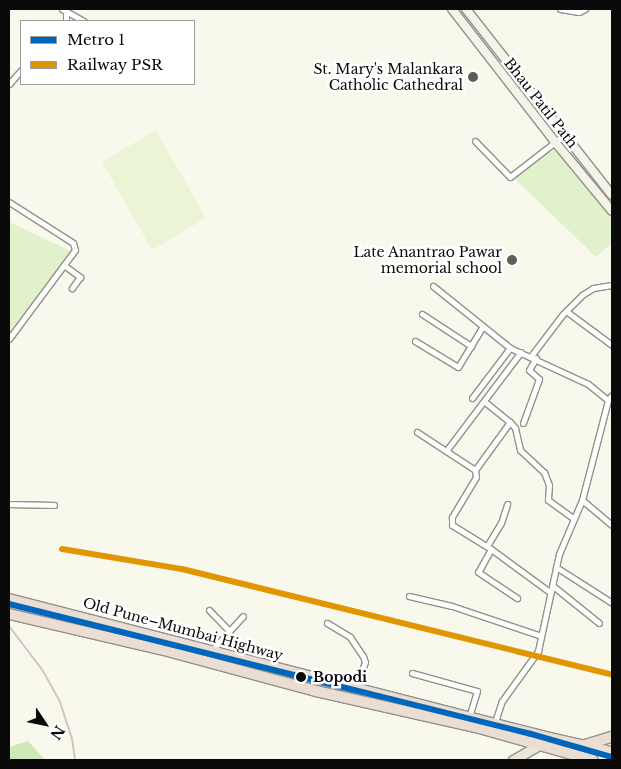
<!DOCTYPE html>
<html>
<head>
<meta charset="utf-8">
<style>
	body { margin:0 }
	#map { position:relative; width:621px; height:769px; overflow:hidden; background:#f9f8ed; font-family:"Libre Baskerville",serif }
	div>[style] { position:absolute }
	.green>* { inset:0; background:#e0f1cb }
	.forest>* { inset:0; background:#d0e9b8 }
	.pitch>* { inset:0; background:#ebf4d5 }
	.roads { filter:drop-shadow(1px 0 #92918c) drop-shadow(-1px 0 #92918c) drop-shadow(0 1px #92918c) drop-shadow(0 -1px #92918c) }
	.street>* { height:5px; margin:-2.5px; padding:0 2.5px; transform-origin:2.5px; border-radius:2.5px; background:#fefefc }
	.secondary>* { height:8px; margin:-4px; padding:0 4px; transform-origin:4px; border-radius:4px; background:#f4f3e7 }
	.primary>* { height:9px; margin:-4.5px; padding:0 4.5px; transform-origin:4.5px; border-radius:4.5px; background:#ebe7d6 }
	.highway>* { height:10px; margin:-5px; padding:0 5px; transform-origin:5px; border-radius:5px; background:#eaded2 }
	.rail>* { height:2px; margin:-1px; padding:0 1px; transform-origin:1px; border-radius:1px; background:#d7c2c2 }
	.rail-1>* { height:6px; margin:-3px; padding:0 3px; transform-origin:3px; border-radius:3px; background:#df9601 }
	.metro-1>* { height:6px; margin:-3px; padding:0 3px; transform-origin:3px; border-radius:3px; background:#0065bd }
	.dots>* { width:14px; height:14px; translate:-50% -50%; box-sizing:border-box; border:2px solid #fff; border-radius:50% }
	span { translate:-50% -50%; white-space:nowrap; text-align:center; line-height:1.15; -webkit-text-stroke:5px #fff; paint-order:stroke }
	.poi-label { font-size:14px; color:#0a0a0a }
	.right { translate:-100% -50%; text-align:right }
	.street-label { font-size:14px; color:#0a0a0a }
	.stop-label { font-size:14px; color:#0a0a0a; font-weight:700 }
	.left { translate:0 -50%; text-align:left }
	.frame { position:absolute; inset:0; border:10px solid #0a0a0a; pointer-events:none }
	.legend { position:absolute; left:20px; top:20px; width:175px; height:65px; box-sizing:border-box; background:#fff; border:1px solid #9d9d9d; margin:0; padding:6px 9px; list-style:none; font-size:15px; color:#0a0a0a }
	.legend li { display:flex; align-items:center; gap:10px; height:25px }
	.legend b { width:25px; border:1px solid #9d9d9d }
	.north { position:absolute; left:20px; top:699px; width:50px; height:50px; -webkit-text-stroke:4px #fff; paint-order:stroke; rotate:124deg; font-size:14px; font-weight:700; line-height:20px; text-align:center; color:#0a0a0a }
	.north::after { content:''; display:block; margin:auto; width:18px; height:22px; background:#0a0a0a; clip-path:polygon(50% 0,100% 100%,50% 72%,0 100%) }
</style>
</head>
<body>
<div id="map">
	<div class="green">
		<div style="clip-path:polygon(555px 147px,612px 216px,612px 243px,596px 257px,514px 178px)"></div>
		<div style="clip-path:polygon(9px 222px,73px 252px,9px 342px)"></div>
	</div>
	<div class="forest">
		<div style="clip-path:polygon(28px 741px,45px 760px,9px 760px,9px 747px)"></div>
	</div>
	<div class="pitch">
		<div style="clip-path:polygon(156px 130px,206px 218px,152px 250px,102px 162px)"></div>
	</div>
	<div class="roads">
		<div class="street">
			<div style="left:62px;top:9px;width:25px;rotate:29deg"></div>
			<div style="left:560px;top:9px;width:19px;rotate:9deg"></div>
			<div style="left:579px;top:12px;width:7px;rotate:-27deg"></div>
			<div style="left:66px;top:21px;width:10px;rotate:-90deg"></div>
			<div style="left:9px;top:84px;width:18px;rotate:-49deg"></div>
			<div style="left:475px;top:141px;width:50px;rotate:45.8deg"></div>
			<div style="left:510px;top:177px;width:68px;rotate:-37.9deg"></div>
			<div style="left:9px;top:202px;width:76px;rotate:32.6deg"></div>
			<div style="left:73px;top:243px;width:7px;rotate:74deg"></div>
			<div style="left:75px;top:250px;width:111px;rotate:126.6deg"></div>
			<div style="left:65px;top:266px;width:19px;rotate:36deg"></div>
			<div style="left:80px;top:277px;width:14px;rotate:126deg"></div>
			<div style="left:433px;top:286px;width:99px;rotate:38.8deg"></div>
			<div style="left:510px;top:348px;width:86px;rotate:24.8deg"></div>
			<div style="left:588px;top:384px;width:26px;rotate:39deg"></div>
			<div style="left:566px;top:311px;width:57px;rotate:36.5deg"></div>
			<div style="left:422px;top:314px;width:59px;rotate:33.1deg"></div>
			<div style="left:415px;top:341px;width:50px;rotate:31.2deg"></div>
			<div style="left:458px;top:367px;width:48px;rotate:-58.6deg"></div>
			<div style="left:531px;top:356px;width:53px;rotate:-52.7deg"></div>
			<div style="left:563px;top:314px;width:27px;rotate:-45deg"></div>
			<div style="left:582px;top:295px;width:13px;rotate:-32deg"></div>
			<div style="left:593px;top:288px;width:19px;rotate:-9deg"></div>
			<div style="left:472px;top:398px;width:63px;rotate:-52.8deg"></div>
			<div style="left:485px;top:402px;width:32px;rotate:39deg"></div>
			<div style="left:510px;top:422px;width:8px;rotate:50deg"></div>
			<div style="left:515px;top:428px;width:23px;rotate:77deg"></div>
			<div style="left:520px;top:450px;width:33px;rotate:43deg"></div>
			<div style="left:544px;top:472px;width:14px;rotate:69deg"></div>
			<div style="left:549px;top:485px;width:15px;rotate:94deg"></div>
			<div style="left:548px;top:500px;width:32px;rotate:36deg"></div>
			<div style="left:523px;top:423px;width:47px;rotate:-70deg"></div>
			<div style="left:539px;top:379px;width:13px;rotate:-138deg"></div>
			<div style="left:529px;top:370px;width:14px;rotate:-60deg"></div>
			<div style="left:417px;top:432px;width:69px;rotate:33.2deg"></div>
			<div style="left:475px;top:470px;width:59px;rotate:-53.9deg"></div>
			<div style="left:446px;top:451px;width:124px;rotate:-52.9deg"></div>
			<div style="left:475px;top:470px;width:7px;rotate:82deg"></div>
			<div style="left:476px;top:477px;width:47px;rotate:121deg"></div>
			<div style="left:452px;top:517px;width:8px;rotate:90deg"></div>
			<div style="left:452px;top:525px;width:46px;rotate:31.6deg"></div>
			<div style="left:491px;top:549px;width:74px;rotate:36.3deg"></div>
			<div style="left:582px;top:500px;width:39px;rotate:40deg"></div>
			<div style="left:9px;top:504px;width:45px;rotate:1.3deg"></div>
			<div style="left:487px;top:546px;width:27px;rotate:-59deg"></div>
			<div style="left:501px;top:523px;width:20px;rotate:-72deg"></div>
			<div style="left:491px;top:549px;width:26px;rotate:119deg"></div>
			<div style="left:478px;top:572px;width:47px;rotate:33.7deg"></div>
			<div style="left:556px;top:567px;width:67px;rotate:32.7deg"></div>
			<div style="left:553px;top:586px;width:59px;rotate:38.8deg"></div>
			<div style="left:409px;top:596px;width:44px;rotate:13.1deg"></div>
			<div style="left:452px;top:606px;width:94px;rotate:18.6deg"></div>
			<div style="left:209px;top:610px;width:29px;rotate:46deg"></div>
			<div style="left:327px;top:623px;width:27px;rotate:31deg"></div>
			<div style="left:350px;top:637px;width:23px;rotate:56deg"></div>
			<div style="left:363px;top:656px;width:6px;rotate:72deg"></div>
			<div style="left:365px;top:662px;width:28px;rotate:109deg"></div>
			<div style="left:212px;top:650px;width:46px;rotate:-47.6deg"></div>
			<div style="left:412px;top:673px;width:67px;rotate:15.5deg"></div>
			<div style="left:477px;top:691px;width:27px;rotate:107deg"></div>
			<div style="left:494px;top:725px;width:25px;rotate:-72deg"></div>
			<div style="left:502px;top:701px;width:62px;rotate:-54.2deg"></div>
			<div style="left:538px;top:651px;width:99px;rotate:-77.8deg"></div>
			<div style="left:559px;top:554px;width:59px;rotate:-66.9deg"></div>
			<div style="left:582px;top:500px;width:103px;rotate:-75.4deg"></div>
			<div style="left:608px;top:400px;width:6px;rotate:-51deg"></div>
		</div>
		<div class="secondary">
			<div style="left:452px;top:9px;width:168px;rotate:52.2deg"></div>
			<div style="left:555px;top:142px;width:89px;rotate:50.4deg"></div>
			<div style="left:466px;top:9px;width:236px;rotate:51.9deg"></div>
		</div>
		<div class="primary">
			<div style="left:513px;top:760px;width:34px;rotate:-30deg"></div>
		</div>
		<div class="highway">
			<div style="left:9px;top:599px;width:550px;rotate:14.42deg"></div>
			<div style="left:542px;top:736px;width:72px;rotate:12.9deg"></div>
			<div style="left:9px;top:614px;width:155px;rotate:13.1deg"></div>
			<div style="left:160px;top:649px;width:162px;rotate:15.1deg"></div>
			<div style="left:316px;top:691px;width:167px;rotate:12.8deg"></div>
			<div style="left:479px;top:728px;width:118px;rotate:15.7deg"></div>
			<div style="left:585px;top:745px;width:28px;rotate:-17deg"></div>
		</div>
	</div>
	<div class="rail">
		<div style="left:9px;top:626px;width:56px;rotate:52.9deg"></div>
		<div style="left:43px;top:671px;width:35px;rotate:61deg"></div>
		<div style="left:60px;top:702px;width:38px;rotate:72deg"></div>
		<div style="left:72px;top:738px;width:22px;rotate:82deg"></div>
	</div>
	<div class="rail-1">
		<div style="left:62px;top:549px;width:122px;rotate:9.5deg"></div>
		<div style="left:182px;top:569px;width:443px;rotate:13.8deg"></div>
	</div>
	<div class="metro-1">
		<div style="left:9px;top:604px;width:538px;rotate:13.98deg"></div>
		<div style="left:531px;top:734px;width:84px;rotate:15.9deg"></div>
	</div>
	<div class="dots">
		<div style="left:473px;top:77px;background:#5e5d59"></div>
		<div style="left:512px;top:260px;background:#5e5d59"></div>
		<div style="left:301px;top:677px;background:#0a0a0a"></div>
	</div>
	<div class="poi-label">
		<span class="right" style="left:463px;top:77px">St. Mary's Malankara<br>Catholic Cathedral</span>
		<span class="right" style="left:502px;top:260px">Late Anantrao Pawar<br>memorial school</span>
	</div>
	<div class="street-label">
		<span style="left:541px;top:103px;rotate:52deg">Bhau Patil Path</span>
		<span style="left:183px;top:629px;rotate:15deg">Old Pune–Mumbai Highway</span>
	</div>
	<div class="stop-label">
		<span class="left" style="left:313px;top:677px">Bopodi</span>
	</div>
	<div class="frame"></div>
	<ul class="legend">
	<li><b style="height:6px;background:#0065bd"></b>Metro 1</li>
	<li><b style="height:6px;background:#df9601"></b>Railway PSR</li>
	</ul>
	<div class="north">N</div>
</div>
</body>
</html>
